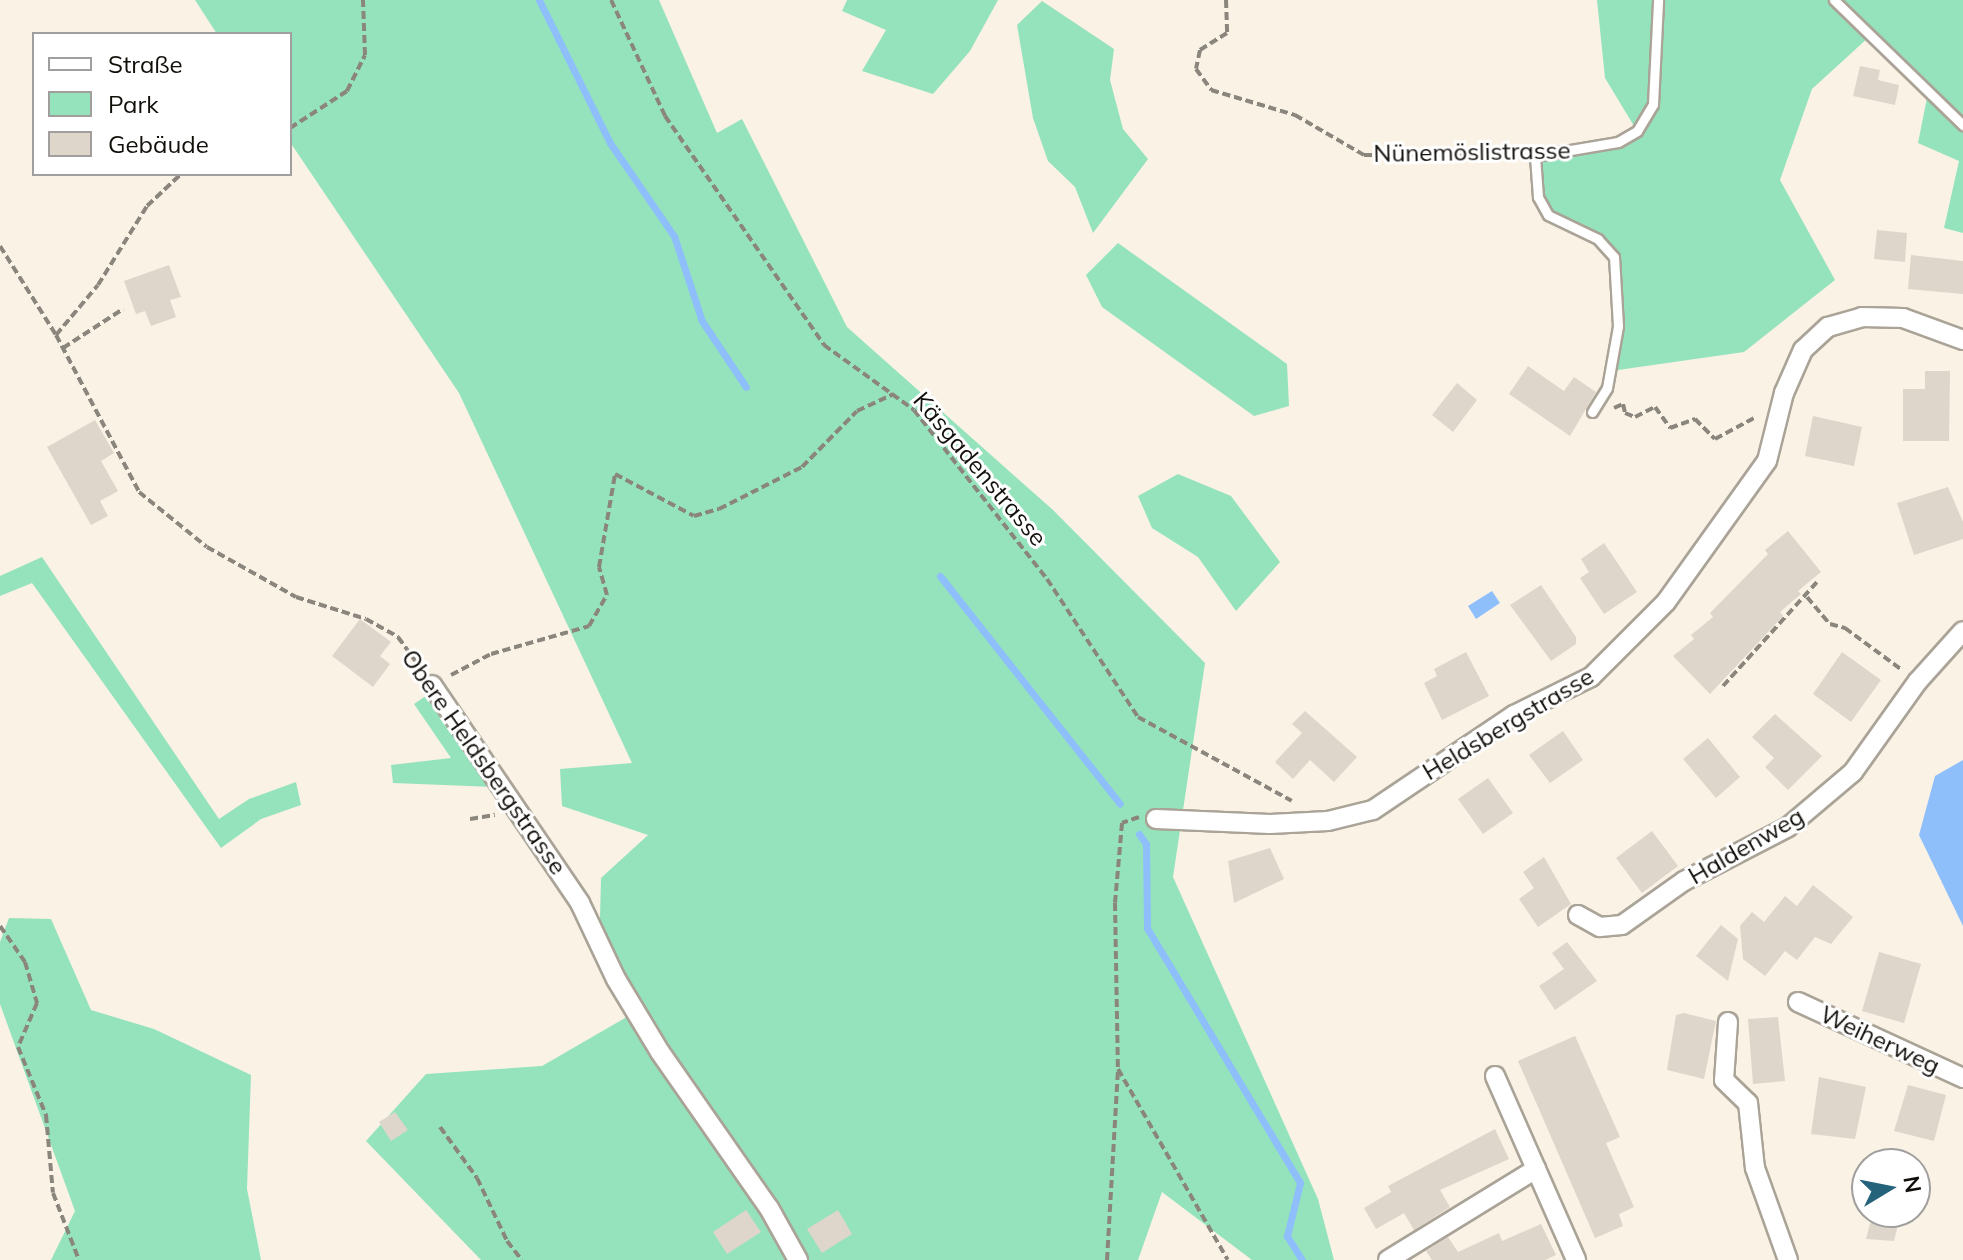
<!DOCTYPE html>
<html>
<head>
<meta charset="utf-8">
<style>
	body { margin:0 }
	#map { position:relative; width:1963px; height:1260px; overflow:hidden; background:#faf2e5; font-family:Mulish,sans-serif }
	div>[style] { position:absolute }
	.green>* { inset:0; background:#94e3bc }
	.water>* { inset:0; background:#8ebffb }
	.stream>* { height:7px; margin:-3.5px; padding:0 3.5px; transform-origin:3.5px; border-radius:3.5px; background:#8ebffb }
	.building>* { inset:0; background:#ded6ca }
	.path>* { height:4px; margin-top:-2px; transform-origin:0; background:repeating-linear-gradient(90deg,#8b867d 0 8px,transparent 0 12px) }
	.roads { filter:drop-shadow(2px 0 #aaa397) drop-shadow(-2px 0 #aaa397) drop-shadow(0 2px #aaa397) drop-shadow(0 -2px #aaa397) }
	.service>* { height:9px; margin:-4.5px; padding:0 4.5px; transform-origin:4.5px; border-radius:4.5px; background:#fff }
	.minor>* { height:18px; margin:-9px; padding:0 9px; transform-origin:9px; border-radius:9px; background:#fff }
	span { translate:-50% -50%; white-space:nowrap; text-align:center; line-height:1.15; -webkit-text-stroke:6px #fff; paint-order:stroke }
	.street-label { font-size:24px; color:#120f0b }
	.legend { position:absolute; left:32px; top:32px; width:260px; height:144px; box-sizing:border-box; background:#fff; border:2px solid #a09f9d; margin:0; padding:10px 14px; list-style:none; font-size:24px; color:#120f0b }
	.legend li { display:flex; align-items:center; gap:16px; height:40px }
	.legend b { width:40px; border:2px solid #a09f9d }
	.north { position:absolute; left:1851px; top:1148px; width:80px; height:80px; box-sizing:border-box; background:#fff; border:2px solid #a09f9d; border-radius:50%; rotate:80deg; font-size:22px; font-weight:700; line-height:32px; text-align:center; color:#120f0b }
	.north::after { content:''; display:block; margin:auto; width:28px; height:36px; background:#25637a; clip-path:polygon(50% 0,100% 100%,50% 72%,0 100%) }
</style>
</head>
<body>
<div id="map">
	<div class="green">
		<div style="clip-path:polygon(195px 0,659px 0,717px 133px,742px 119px,847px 327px,1053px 510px,1205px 663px,1173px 877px,1318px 1199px,1334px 1260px,1252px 1260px,1162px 1192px,1138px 1260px,481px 1260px,366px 1141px,426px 1074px,542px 1066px,644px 1007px,599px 957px,601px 878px,648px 835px,562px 806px,560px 769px,632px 763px,459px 393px,290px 142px,290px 34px,217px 34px)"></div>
		<div style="clip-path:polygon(847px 0,998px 0,970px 51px,933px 94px,862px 71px,886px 30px,842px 11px)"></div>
		<div style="clip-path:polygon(1597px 0,1963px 0,1963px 233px,1944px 228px,1959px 161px,1918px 143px,1928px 93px,1869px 37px,1812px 89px,1780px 180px,1835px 280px,1744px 352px,1611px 371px,1618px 326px,1614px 257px,1598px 239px,1548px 215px,1538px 197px,1535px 156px,1578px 151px,1637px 131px,1605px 78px)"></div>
		<div style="clip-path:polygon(1042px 1px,1114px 49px,1110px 80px,1123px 129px,1148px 159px,1093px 233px,1075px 187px,1048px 161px,1033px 118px,1017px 25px)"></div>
		<div style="clip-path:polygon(1118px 243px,1287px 364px,1289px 406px,1254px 416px,1102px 307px,1086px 275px)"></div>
		<div style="clip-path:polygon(1178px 474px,1231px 496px,1280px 562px,1236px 611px,1198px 557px,1152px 528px,1138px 496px)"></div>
		<div style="clip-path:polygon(42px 557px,219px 819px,249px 799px,296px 782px,301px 805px,261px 819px,221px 848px,32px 583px,0 596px,0 576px)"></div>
		<div style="clip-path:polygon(430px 693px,494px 787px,393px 783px,391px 765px,451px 758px,414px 704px)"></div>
		<div style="clip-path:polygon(9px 918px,51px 919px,91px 1010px,154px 1029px,251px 1075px,247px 1189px,261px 1260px,51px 1260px,75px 1211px,0 1004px,0 942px)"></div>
	</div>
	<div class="water">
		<div style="clip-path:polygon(1492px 591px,1500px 603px,1476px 619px,1468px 606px)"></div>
		<div style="clip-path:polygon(1963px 760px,1963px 926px,1919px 835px,1935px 776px)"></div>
	</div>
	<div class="stream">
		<div style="left:539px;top:0;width:160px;rotate:63.6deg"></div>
		<div style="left:610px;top:143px;width:113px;rotate:55.5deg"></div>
		<div style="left:674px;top:236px;width:89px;rotate:71.8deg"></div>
		<div style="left:702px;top:321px;width:79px;rotate:56.3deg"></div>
		<div style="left:940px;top:576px;width:290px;rotate:51.7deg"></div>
		<div style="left:1139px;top:834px;width:12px;rotate:55deg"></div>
		<div style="left:1146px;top:844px;width:84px;rotate:89.3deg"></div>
		<div style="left:1147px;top:928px;width:297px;rotate:59deg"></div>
		<div style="left:1300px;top:1183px;width:55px;rotate:103.8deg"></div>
		<div style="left:1287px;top:1236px;width:28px;rotate:58deg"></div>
	</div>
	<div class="building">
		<div style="clip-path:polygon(1860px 66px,1880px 70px,1878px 80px,1899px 85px,1895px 105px,1853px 96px)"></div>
		<div style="clip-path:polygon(1877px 230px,1907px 233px,1905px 262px,1874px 259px)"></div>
		<div style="clip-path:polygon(1911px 255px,1963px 261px,1963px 294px,1908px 289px)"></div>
		<div style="clip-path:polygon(169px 265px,181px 297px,170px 300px,176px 317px,151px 326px,145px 311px,136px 314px,124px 281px)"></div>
		<div style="clip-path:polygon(1528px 366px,1564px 391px,1574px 377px,1596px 392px,1570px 436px,1509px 394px)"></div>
		<div style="clip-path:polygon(1925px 371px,1950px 371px,1949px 441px,1903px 441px,1903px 389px,1925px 389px)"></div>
		<div style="clip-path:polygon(1457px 383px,1477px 400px,1453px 432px,1432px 415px)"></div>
		<div style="clip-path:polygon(1813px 416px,1862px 427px,1854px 466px,1805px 456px)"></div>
		<div style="clip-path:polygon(95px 420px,114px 453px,101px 461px,118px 491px,100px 501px,108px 516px,91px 525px,47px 447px)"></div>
		<div style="clip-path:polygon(1948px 487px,1963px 522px,1963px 539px,1914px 555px,1897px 503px)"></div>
		<div style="clip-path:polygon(1788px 531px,1821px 572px,1798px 591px,1801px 594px,1780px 612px,1783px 616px,1710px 694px,1673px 656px,1694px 639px,1691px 635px,1713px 617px,1710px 613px,1768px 554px,1765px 550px)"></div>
		<div style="clip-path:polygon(1604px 543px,1637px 592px,1604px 614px,1580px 578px,1589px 572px,1581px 559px)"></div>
		<div style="clip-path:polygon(1541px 585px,1576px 637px,1576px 644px,1551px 661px,1510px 605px)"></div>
		<div style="clip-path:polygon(360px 619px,391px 642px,380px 656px,390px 664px,373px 687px,332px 656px)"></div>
		<div style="clip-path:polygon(1466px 652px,1489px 696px,1442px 720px,1424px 683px,1437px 676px,1434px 669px)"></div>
		<div style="clip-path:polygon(1842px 652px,1881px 680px,1851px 722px,1813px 694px)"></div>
		<div style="clip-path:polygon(1305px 711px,1357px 757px,1334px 782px,1310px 760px,1293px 779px,1275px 762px,1302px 733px,1292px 724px)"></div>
		<div style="clip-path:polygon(1775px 714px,1822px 756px,1788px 790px,1765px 767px,1774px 758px,1752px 737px)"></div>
		<div style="clip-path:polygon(1563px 731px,1583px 760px,1550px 783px,1529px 755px)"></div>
		<div style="clip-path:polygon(1708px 738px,1740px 777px,1716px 798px,1683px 759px)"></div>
		<div style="clip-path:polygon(1488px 778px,1513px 813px,1483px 834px,1458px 799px)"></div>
		<div style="clip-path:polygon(1652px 831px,1678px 866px,1642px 893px,1616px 858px)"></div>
		<div style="clip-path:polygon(1270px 848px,1284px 879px,1234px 903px,1228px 861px)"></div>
		<div style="clip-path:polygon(1544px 857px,1571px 904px,1538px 927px,1519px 899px,1534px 888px,1523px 872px)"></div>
		<div style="clip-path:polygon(1813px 885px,1853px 917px,1831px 944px,1815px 937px,1797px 960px,1785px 951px,1765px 976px,1743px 959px,1740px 926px,1752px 912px,1764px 922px,1785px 896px,1797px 906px)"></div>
		<div style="clip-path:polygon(1721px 925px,1738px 939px,1728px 981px,1696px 956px)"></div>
		<div style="clip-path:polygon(1567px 942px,1597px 981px,1555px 1010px,1539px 986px,1564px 969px,1552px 953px)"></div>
		<div style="clip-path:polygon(1879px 952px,1921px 964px,1904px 1023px,1862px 1011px)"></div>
		<div style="clip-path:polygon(1684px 1013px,1716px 1021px,1704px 1079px,1667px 1070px,1676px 1015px)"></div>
		<div style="clip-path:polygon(1778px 1017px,1785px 1081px,1753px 1084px,1748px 1019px)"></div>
		<div style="clip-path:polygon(1575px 1036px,1620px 1137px,1606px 1143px,1634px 1207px,1619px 1214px,1623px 1226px,1595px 1238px,1518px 1061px)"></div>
		<div style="clip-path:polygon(1819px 1077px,1866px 1087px,1855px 1139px,1811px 1134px)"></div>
		<div style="clip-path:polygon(1908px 1085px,1946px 1095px,1934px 1141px,1894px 1131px)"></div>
		<div style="clip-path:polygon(395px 1112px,408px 1130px,391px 1141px,379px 1122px)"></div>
		<div style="clip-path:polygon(1495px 1129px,1509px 1159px,1440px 1190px,1450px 1207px,1414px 1230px,1404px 1213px,1376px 1229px,1364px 1208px,1391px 1192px,1388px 1186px)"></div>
		<div style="clip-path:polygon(746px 1210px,761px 1232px,727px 1254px,713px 1232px)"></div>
		<div style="clip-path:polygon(838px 1210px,852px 1234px,822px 1253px,807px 1229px)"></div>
		<div style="clip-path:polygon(1873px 1212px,1901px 1212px,1894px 1241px,1866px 1239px)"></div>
		<div style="clip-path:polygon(1541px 1224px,1556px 1255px,1545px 1260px,1432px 1260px,1426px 1251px,1448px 1237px,1458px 1252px,1499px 1233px,1502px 1241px)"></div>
	</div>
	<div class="path">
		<div style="left:611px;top:0;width:128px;rotate:65deg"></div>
		<div style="left:665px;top:116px;width:279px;rotate:55.2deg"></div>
		<div style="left:824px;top:345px;width:111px;rotate:35.8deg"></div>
		<div style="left:914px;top:410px;width:215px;rotate:51.8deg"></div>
		<div style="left:1047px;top:579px;width:165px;rotate:56.6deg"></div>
		<div style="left:1138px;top:717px;width:175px;rotate:28.6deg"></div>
		<div style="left:1226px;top:0;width:33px;rotate:88deg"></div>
		<div style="left:1227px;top:33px;width:32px;rotate:148deg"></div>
		<div style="left:1200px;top:50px;width:19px;rotate:102deg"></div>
		<div style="left:1196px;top:69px;width:26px;rotate:54deg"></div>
		<div style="left:1211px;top:90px;width:88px;rotate:16.6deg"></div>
		<div style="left:1295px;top:115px;width:80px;rotate:30.1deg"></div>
		<div style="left:1364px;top:155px;width:157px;rotate:0.4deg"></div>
		<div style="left:290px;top:128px;width:68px;rotate:-33deg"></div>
		<div style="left:347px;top:91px;width:40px;rotate:-63.4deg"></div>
		<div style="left:365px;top:55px;width:55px;rotate:-92.1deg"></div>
		<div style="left:0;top:246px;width:105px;rotate:57.8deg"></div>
		<div style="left:56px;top:335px;width:178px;rotate:62.1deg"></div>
		<div style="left:139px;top:492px;width:87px;rotate:39deg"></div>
		<div style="left:207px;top:547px;width:102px;rotate:29.3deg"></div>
		<div style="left:296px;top:597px;width:73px;rotate:17.4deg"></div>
		<div style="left:366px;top:619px;width:37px;rotate:29deg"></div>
		<div style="left:398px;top:637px;width:39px;rotate:54deg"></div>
		<div style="left:56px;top:335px;width:65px;rotate:-50deg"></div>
		<div style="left:98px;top:285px;width:93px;rotate:-58.2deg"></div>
		<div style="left:147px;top:206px;width:47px;rotate:-43.3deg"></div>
		<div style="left:63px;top:348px;width:72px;rotate:-33deg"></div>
		<div style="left:1614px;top:408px;width:10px;rotate:-24deg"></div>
		<div style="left:1623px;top:404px;width:9px;rotate:77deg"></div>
		<div style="left:1625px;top:413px;width:11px;rotate:22deg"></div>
		<div style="left:1635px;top:417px;width:22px;rotate:-27deg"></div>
		<div style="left:1655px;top:407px;width:26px;rotate:54deg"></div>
		<div style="left:1670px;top:428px;width:27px;rotate:-20deg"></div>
		<div style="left:1695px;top:419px;width:28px;rotate:45deg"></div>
		<div style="left:1715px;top:439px;width:47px;rotate:-28.2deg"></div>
		<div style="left:1807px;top:597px;width:35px;rotate:50deg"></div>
		<div style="left:1830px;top:624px;width:16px;rotate:15deg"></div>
		<div style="left:1845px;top:628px;width:71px;rotate:36.4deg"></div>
		<div style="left:451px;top:675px;width:45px;rotate:-27.7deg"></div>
		<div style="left:491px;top:654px;width:102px;rotate:-15.9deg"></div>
		<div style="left:589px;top:626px;width:36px;rotate:-60deg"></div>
		<div style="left:607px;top:595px;width:29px;rotate:-106deg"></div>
		<div style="left:599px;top:567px;width:94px;rotate:-80.2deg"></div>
		<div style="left:615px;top:474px;width:89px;rotate:28deg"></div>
		<div style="left:694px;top:516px;width:26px;rotate:-16deg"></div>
		<div style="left:719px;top:509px;width:93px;rotate:-26.8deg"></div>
		<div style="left:802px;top:467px;width:78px;rotate:-45.5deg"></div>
		<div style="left:857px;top:411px;width:40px;rotate:-25deg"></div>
		<div style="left:1723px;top:686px;width:142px;rotate:-47.9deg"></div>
		<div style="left:1139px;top:817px;width:18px;rotate:161deg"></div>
		<div style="left:1122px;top:823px;width:80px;rotate:95deg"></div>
		<div style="left:1115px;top:903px;width:166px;rotate:89deg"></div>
		<div style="left:1118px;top:1069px;width:220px;rotate:60.1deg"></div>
		<div style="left:470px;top:819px;width:25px;rotate:-9deg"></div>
		<div style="left:0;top:926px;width:44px;rotate:55.2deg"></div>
		<div style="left:25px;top:962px;width:43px;rotate:73.7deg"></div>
		<div style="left:37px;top:1003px;width:48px;rotate:113.4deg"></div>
		<div style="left:18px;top:1047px;width:74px;rotate:67.6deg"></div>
		<div style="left:46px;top:1115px;width:78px;rotate:84.9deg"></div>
		<div style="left:53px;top:1193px;width:72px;rotate:68.8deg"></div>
		<div style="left:440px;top:1127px;width:63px;rotate:54deg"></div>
		<div style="left:477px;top:1178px;width:70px;rotate:64.5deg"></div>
		<div style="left:507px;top:1241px;width:24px;rotate:52deg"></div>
		<div style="left:1107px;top:1260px;width:189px;rotate:-86.7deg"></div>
	</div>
	<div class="roads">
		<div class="service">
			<div style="left:1834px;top:0;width:180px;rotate:44.1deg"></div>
			<div style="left:1592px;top:412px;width:28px;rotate:-58deg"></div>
			<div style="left:1607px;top:388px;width:63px;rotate:-79.9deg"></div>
			<div style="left:1618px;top:326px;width:69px;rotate:-93.3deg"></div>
			<div style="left:1614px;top:257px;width:24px;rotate:-132deg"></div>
			<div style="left:1598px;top:239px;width:55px;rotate:-154.4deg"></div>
			<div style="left:1548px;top:215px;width:21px;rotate:-119deg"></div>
			<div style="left:1538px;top:197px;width:41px;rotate:-94.2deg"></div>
			<div style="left:1535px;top:156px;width:84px;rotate:-9.6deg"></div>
			<div style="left:1618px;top:142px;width:22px;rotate:-30deg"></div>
			<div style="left:1637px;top:131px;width:31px;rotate:-59deg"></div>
			<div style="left:1653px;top:104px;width:104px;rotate:-87.2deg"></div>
		</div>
		<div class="minor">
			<div style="left:432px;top:685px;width:263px;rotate:55.8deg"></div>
			<div style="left:580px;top:903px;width:84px;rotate:64.7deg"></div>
			<div style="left:616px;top:979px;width:85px;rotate:58.9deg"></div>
			<div style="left:660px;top:1052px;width:190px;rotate:55.1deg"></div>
			<div style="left:769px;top:1208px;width:60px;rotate:60.9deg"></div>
			<div style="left:1156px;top:819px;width:114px;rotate:2.5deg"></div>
			<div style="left:1270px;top:824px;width:58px;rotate:-3deg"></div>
			<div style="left:1328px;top:821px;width:46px;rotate:-13.7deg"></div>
			<div style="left:1373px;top:810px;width:170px;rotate:-34deg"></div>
			<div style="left:1514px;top:715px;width:86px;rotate:-26.3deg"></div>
			<div style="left:1591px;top:677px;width:106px;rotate:-45deg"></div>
			<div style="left:1666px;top:602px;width:173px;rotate:-54.4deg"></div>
			<div style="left:1767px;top:461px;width:70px;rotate:-76deg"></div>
			<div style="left:1784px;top:393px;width:47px;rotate:-66.2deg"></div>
			<div style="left:1803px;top:350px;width:34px;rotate:-43deg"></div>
			<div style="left:1828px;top:327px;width:35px;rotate:-16deg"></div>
			<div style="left:1862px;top:317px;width:41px;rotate:1.4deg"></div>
			<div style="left:1903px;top:318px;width:64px;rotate:20.1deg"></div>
			<div style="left:1578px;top:915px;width:25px;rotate:29deg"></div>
			<div style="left:1600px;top:927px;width:22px;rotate:-5deg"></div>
			<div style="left:1622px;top:925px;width:76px;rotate:-35.4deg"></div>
			<div style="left:1684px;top:881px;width:117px;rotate:-27.4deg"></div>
			<div style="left:1788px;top:827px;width:85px;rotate:-40.2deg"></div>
			<div style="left:1853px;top:772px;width:112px;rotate:-54.5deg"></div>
			<div style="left:1918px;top:681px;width:67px;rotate:-48deg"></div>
			<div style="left:1798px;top:1002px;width:182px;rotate:24.7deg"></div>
			<div style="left:1728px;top:1022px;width:58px;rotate:93.9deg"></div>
			<div style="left:1724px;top:1080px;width:33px;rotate:44deg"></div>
			<div style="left:1748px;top:1103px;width:65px;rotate:83.9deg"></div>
			<div style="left:1755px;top:1168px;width:98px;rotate:70.3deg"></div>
			<div style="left:1495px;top:1076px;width:201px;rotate:66.2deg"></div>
			<div style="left:1388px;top:1260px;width:174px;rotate:-31.6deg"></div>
		</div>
	</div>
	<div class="street-label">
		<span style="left:1472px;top:152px;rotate:-1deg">Nünemöslistrasse</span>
		<span style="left:980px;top:469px;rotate:50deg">Käsgadenstrasse</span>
		<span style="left:1508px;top:724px;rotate:-31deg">Heldsbergstrasse</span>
		<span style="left:484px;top:762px;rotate:55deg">Obere Heldsbergstrasse</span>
		<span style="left:1746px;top:846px;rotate:-30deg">Haldenweg</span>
		<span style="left:1880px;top:1040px;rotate:25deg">Weiherweg</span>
	</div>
	<ul class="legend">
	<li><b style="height:10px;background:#fff"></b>Straße</li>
	<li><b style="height:22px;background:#94e3bc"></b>Park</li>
	<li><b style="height:22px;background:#ded6ca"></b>Gebäude</li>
	</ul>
	<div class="north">N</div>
</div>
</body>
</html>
